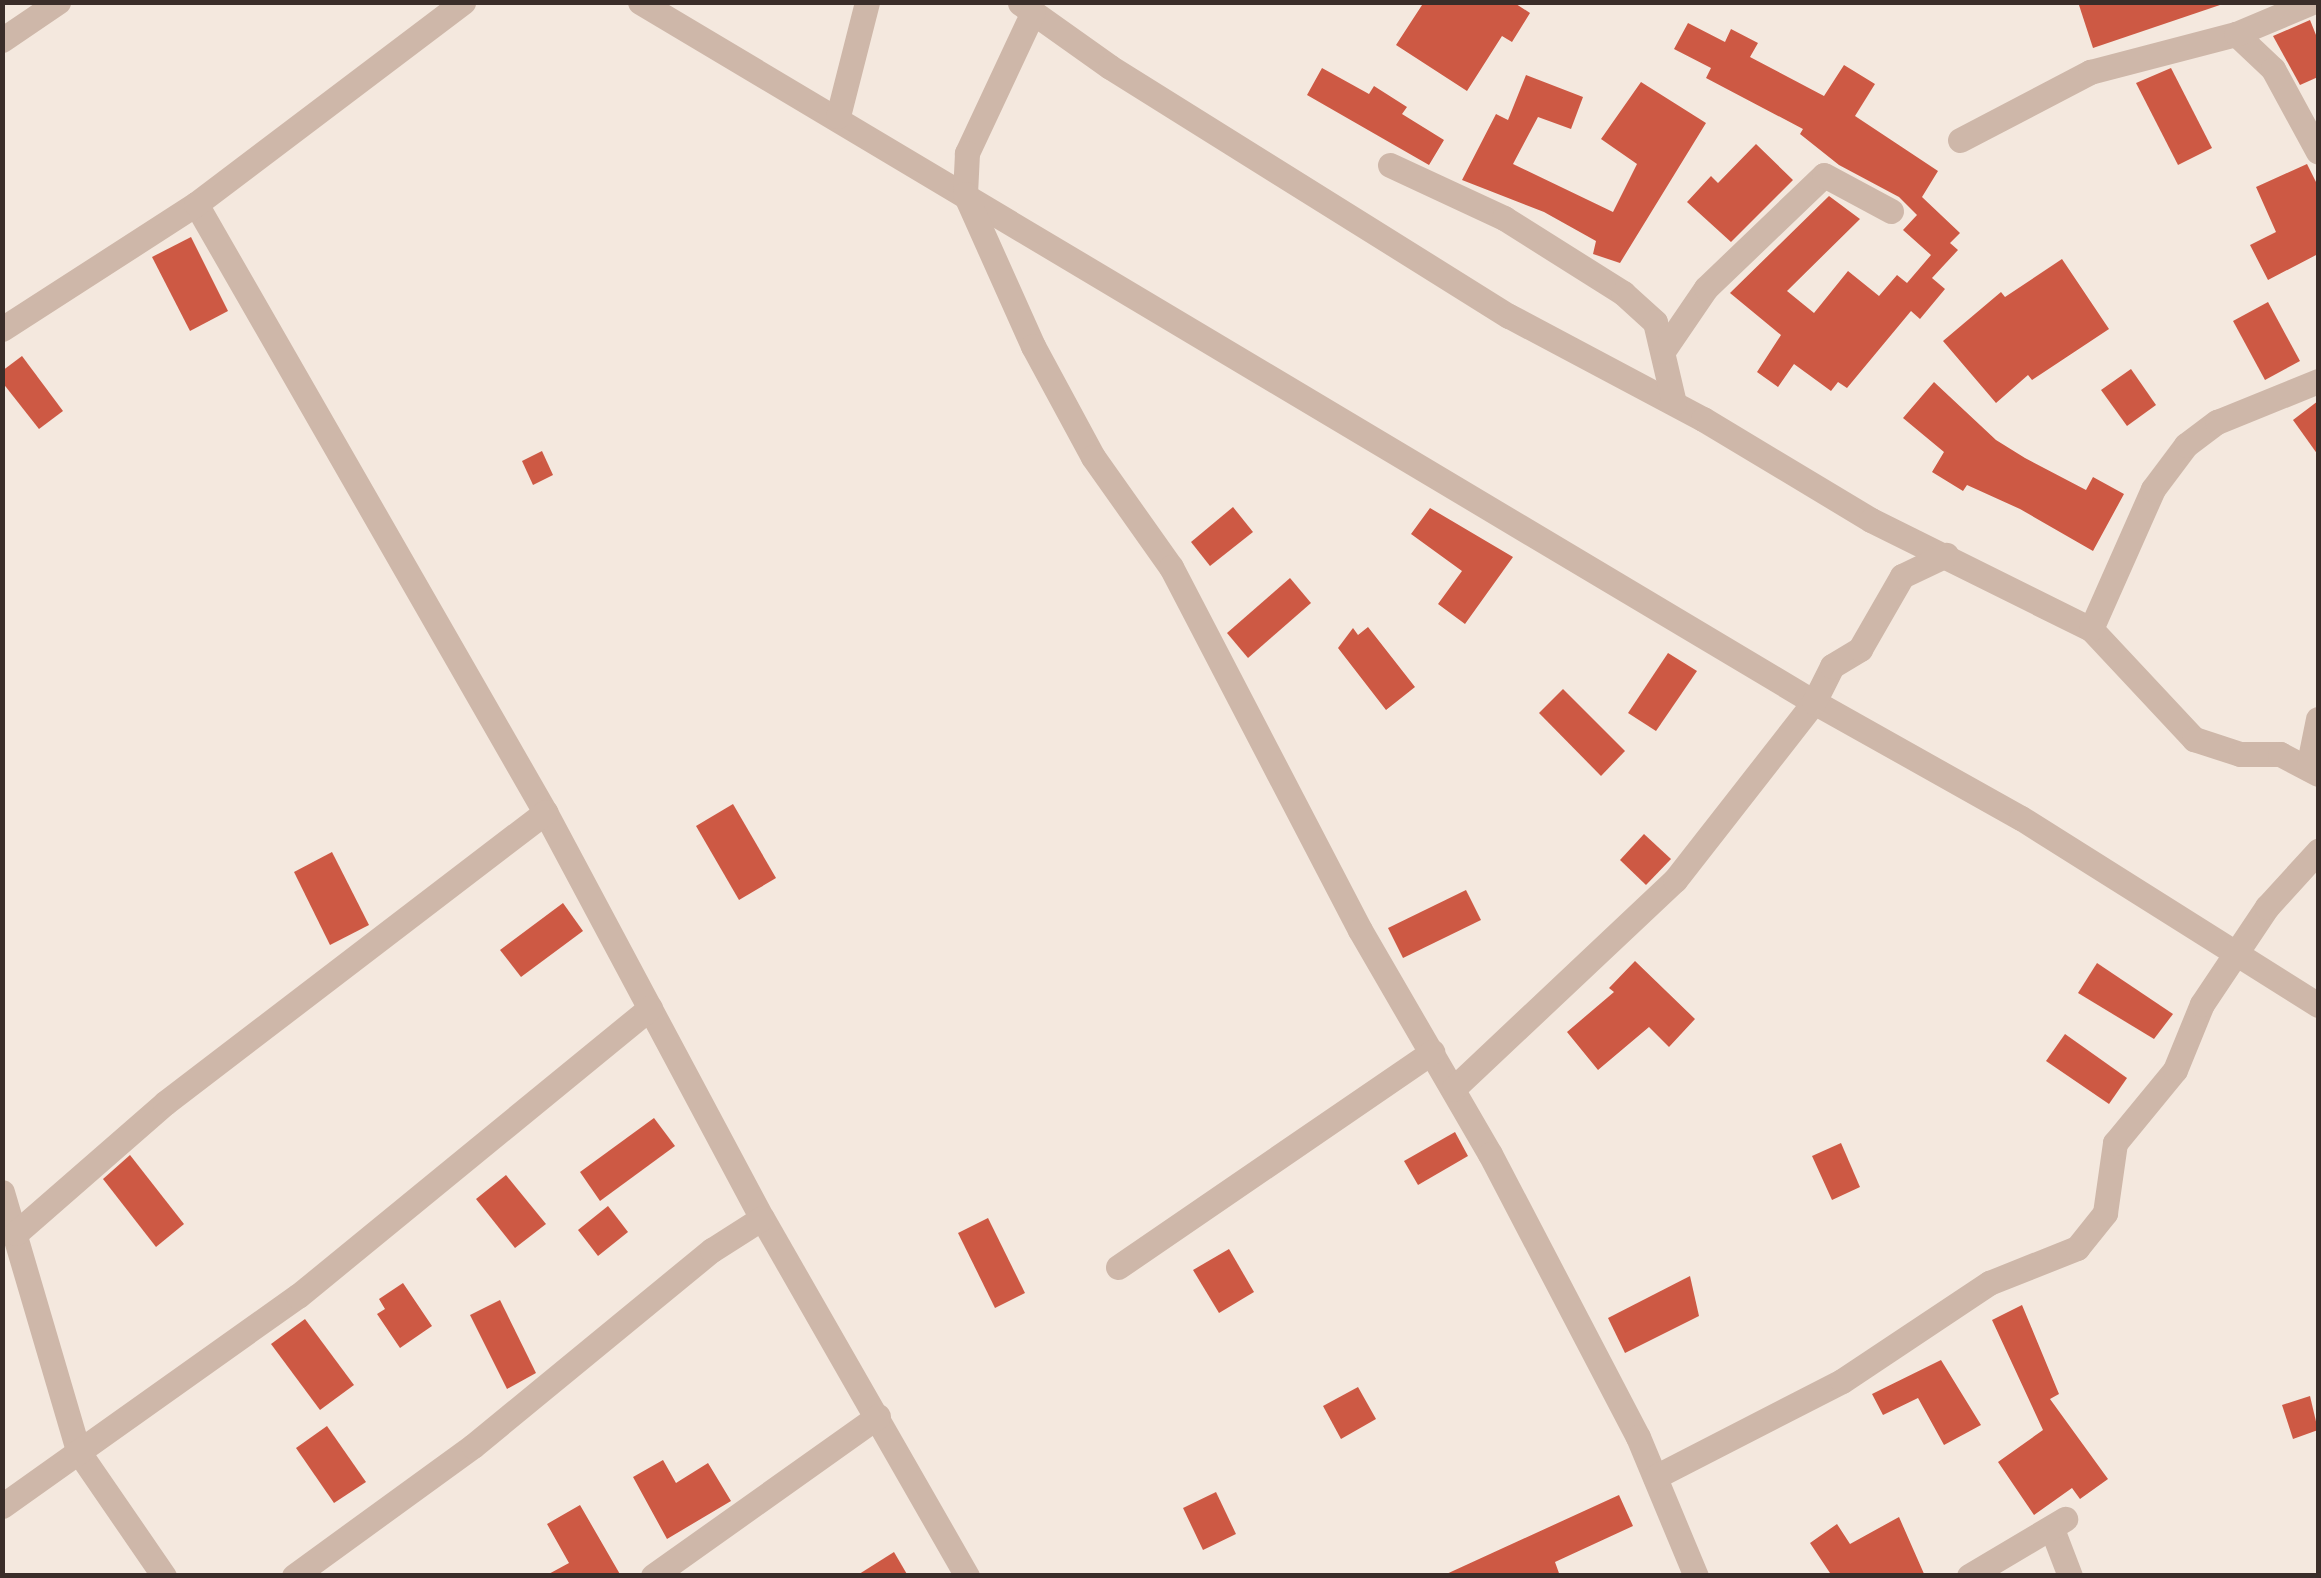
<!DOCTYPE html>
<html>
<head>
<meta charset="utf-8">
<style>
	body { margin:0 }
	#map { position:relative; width:2321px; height:1578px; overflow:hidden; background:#f4e8de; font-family:Barlow,sans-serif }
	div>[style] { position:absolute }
	.building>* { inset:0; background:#cd5944 }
	.minor>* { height:25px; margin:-12.5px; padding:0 12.5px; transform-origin:12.5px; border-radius:12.5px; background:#ceb7a9 }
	span { translate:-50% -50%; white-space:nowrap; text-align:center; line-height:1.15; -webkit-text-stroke:9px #fbf3eb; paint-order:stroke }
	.frame { position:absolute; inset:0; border:5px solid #3a2d29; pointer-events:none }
</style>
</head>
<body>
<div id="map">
	<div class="building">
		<div style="clip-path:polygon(1424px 2px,1513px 2px,1530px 13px,1512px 42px,1502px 36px,1467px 91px,1396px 45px)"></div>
		<div style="clip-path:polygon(2078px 2px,2220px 2px,2220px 5px,2093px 48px)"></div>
		<div style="clip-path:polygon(2310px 20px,2318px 40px,2318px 77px,2300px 85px,2273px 36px)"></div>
		<div style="clip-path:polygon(1688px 23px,1725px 42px,1731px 29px,1758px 43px,1750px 57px,1824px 96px,1844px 65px,1875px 84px,1855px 116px,1938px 171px,1922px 197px,1960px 233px,1950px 243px,1958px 250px,1932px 278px,1945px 289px,1920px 319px,1911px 311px,1847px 388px,1838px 382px,1831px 391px,1794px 364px,1778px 387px,1757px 372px,1781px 335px,1730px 293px,1829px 196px,1860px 219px,1787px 291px,1814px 313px,1848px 271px,1879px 296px,1897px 275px,1907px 283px,1931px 255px,1903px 230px,1917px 215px,1899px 197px,1839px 165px,1800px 134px,1803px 129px,1706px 78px,1711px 68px,1674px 49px)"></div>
		<div style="clip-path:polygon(1322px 68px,1369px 94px,1374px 86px,1407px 107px,1402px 114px,1444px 140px,1429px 165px,1307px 95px)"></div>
		<div style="clip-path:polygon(2171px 68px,2212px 148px,2178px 165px,2136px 83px)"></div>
		<div style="clip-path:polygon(1526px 75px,1583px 97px,1571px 129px,1538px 117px,1513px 164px,1613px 212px,1637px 164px,1601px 139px,1641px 82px,1706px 123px,1620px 263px,1593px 254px,1596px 241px,1544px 212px,1462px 180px,1496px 114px,1508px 120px)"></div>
		<div style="clip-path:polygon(1756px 144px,1793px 180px,1731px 242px,1687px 202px,1711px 176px,1718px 183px)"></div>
		<div style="clip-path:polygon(2307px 164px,2318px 186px,2318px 254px,2268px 280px,2250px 245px,2276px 232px,2256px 187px)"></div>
		<div style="clip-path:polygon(191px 237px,228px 311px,190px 331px,152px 257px)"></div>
		<div style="clip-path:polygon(2062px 259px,2109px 329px,2032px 380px,2028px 375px,1996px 403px,1943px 341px,2001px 292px,2005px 297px)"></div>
		<div style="clip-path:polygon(2268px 302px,2300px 361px,2265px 380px,2233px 321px)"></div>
		<div style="clip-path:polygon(22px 356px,63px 411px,39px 429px,2px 382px,2px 371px)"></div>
		<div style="clip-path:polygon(2131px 369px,2156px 405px,2127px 426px,2101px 390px)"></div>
		<div style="clip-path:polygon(1934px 382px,1996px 440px,2025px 458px,2086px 490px,2093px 477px,2124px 494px,2093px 551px,2020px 509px,1967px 485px,1963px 491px,1932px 472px,1944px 452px,1903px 418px)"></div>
		<div style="clip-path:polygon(2318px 401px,2318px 455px,2293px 420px)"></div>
		<div style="clip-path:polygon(542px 451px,553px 475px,533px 485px,522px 461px)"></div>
		<div style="clip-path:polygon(1233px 507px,1253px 532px,1210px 566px,1191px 542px)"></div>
		<div style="clip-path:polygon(1430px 508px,1513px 557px,1465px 624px,1438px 604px,1462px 571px,1411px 534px)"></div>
		<div style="clip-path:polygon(1290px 578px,1311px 603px,1248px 658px,1227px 633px)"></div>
		<div style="clip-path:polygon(1368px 627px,1415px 687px,1386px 710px,1338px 648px,1353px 628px,1358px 635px)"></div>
		<div style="clip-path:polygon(1668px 653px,1697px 671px,1656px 731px,1628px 713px)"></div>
		<div style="clip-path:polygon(1563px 689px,1625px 751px,1601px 776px,1539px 713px)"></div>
		<div style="clip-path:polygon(733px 804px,776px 878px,739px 900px,696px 826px)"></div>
		<div style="clip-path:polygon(1644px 834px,1671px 859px,1646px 885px,1620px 860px)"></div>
		<div style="clip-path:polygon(332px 852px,369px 925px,330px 945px,294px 872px)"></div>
		<div style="clip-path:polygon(1466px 890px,1481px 920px,1403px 958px,1388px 928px)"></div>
		<div style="clip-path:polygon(563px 903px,583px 931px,521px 977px,500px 950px)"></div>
		<div style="clip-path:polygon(1635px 961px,1695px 1019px,1669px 1047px,1649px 1027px,1598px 1070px,1567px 1032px,1614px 992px,1609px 988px)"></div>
		<div style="clip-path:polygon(2097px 963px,2173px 1014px,2154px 1039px,2078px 993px)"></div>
		<div style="clip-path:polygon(2065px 1034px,2127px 1078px,2109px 1104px,2046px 1061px)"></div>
		<div style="clip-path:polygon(654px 1118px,675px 1146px,600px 1201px,580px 1172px)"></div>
		<div style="clip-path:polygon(1455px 1132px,1468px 1156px,1418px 1185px,1404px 1161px)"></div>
		<div style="clip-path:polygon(1841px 1143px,1860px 1187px,1832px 1200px,1812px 1156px)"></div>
		<div style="clip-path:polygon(130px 1155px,184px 1224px,156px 1247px,103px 1179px)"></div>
		<div style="clip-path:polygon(506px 1175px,546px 1224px,515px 1248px,476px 1199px)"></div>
		<div style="clip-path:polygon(608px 1206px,628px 1232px,598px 1256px,578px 1230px)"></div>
		<div style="clip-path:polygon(988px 1218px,1025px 1293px,995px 1308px,958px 1233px)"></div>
		<div style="clip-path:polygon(1229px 1249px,1254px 1292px,1219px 1313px,1193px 1270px)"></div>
		<div style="clip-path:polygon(1690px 1276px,1699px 1316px,1625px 1353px,1608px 1318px)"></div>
		<div style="clip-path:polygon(403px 1283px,432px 1326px,400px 1348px,377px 1314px,385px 1309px,379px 1299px)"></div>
		<div style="clip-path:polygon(500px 1300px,536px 1373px,507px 1389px,470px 1315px)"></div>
		<div style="clip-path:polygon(2022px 1305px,2059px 1394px,2050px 1399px,2108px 1479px,2080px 1499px,2072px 1488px,2034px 1515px,1998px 1462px,2043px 1430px,1992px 1320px)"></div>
		<div style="clip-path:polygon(305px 1319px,354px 1385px,320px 1410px,271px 1344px)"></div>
		<div style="clip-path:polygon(1941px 1360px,1981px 1425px,1944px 1445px,1918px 1398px,1883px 1415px,1872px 1394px)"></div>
		<div style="clip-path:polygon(1358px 1387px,1376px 1419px,1341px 1439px,1323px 1406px)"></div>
		<div style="clip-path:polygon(2310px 1396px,2318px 1430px,2293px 1439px,2282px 1405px)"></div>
		<div style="clip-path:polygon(327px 1426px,366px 1482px,334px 1503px,296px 1448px)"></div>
		<div style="clip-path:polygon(663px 1460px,676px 1483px,708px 1463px,731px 1501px,667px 1539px,633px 1477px)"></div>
		<div style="clip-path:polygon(1216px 1492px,1236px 1534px,1203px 1550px,1183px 1508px)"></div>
		<div style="clip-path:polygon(1619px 1495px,1633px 1526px,1555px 1562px,1560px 1576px,1442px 1576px)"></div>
		<div style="clip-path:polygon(580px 1505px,621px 1576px,545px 1576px,569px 1563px,547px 1524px)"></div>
		<div style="clip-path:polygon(1899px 1517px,1925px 1576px,1832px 1576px,1810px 1543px,1837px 1524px,1850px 1544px)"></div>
		<div style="clip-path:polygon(894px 1552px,908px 1576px,856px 1576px)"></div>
	</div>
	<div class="minor">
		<div style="left:640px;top:2px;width:1367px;rotate:30.81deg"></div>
		<div style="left:1814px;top:702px;width:237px;rotate:29.3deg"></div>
		<div style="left:2021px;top:818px;width:351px;rotate:32.2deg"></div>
		<div style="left:1020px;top:3px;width:110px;rotate:35.4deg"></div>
		<div style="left:1110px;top:67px;width:470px;rotate:32deg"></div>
		<div style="left:1509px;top:316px;width:220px;rotate:28deg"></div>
		<div style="left:1703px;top:419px;width:196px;rotate:31deg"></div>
		<div style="left:1871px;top:520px;width:246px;rotate:26.4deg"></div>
		<div style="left:2091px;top:629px;width:151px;rotate:46.9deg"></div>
		<div style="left:2194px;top:739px;width:48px;rotate:18.1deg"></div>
		<div style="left:2240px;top:754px;width:40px"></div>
		<div style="left:2280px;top:754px;width:43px;rotate:27.8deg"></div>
		<div style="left:1033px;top:12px;width:156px;rotate:115.1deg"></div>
		<div style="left:967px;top:153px;width:41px;rotate:92.8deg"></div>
		<div style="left:965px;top:194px;width:167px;rotate:65.9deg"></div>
		<div style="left:1033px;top:346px;width:126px;rotate:61.6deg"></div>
		<div style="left:1093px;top:457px;width:135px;rotate:54.7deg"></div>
		<div style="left:1171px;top:567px;width:409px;rotate:62.5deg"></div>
		<div style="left:1360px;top:930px;width:259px;rotate:59.9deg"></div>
		<div style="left:1490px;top:1154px;width:319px;rotate:62.4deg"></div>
		<div style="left:1638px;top:1437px;width:151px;rotate:67.4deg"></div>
		<div style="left:2236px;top:34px;width:51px;rotate:43.4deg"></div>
		<div style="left:2273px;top:69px;width:94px;rotate:61.5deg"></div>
		<div style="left:2px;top:40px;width:68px;rotate:-34.2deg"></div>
		<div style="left:838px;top:116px;width:118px;rotate:-75.7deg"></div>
		<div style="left:1960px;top:140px;width:147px;rotate:-27.6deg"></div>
		<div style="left:2090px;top:72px;width:151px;rotate:-14.6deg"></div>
		<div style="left:2236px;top:34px;width:82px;rotate:-22.8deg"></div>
		<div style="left:1390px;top:165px;width:126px;rotate:24.9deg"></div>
		<div style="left:1504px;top:218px;width:141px;rotate:32.2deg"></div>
		<div style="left:1623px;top:293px;width:43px;rotate:42.2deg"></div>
		<div style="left:1655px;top:322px;width:83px;rotate:76.8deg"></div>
		<div style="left:196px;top:204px;width:701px;rotate:60.14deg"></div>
		<div style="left:545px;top:812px;width:460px;rotate:61.9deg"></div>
		<div style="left:762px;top:1218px;width:413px;rotate:60.2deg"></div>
		<div style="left:2px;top:329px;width:231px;rotate:-32.8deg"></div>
		<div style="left:196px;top:204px;width:335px;rotate:-37.1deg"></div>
		<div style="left:1663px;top:351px;width:76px;rotate:-55.7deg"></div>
		<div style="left:1706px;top:288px;width:163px;rotate:-43.8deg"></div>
		<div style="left:1824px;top:175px;width:76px;rotate:28.2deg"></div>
		<div style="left:2091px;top:629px;width:153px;rotate:-66.1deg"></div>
		<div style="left:2153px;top:489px;width:55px;rotate:-53.1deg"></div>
		<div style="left:2186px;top:445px;width:39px;rotate:-37deg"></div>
		<div style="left:2217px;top:422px;width:109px;rotate:-22.1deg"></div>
		<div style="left:2308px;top:768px;width:50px;rotate:-78.5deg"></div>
		<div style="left:1453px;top:1089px;width:305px;rotate:-43.3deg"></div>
		<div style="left:1675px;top:880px;width:226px;rotate:-52deg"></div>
		<div style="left:1814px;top:702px;width:40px;rotate:-63.4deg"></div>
		<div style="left:1832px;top:666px;width:33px;rotate:-31deg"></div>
		<div style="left:1860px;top:649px;width:84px;rotate:-60.1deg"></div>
		<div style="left:1902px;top:576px;width:49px;rotate:-25.5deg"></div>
		<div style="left:2px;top:1192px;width:270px;rotate:73.6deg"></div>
		<div style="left:78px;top:1451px;width:152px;rotate:55.5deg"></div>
		<div style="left:2px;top:1232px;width:14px;rotate:4deg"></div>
		<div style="left:16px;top:1233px;width:198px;rotate:-41.1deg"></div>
		<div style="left:165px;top:1103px;width:479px;rotate:-37.4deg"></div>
		<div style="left:1118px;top:1267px;width:381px;rotate:-34.4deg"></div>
		<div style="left:1655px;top:1477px;width:210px;rotate:-27.2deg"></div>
		<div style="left:1842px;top:1381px;width:177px;rotate:-33.7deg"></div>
		<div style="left:1989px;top:1283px;width:95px;rotate:-21.7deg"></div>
		<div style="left:2077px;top:1248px;width:45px;rotate:-51.3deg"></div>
		<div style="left:2105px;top:1213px;width:71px;rotate:-81.9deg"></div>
		<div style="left:2115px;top:1143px;width:94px;rotate:-50.6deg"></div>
		<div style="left:2175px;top:1070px;width:71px;rotate:-67.8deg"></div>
		<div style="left:2202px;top:1004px;width:117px;rotate:-56.2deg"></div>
		<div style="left:2267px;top:907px;width:76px;rotate:-47.7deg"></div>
		<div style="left:2px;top:1506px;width:363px;rotate:-35.4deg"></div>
		<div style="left:298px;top:1296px;width:455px;rotate:-39.3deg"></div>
		<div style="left:2052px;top:1529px;width:50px;rotate:69deg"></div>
		<div style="left:294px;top:1576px;width:221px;rotate:-36deg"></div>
		<div style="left:473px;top:1446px;width:309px;rotate:-39.4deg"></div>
		<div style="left:712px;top:1250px;width:59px;rotate:-32.6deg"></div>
		<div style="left:653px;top:1576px;width:276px;rotate:-35.4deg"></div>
		<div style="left:1969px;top:1576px;width:112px;rotate:-30.7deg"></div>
	</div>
	<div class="frame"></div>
</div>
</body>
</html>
